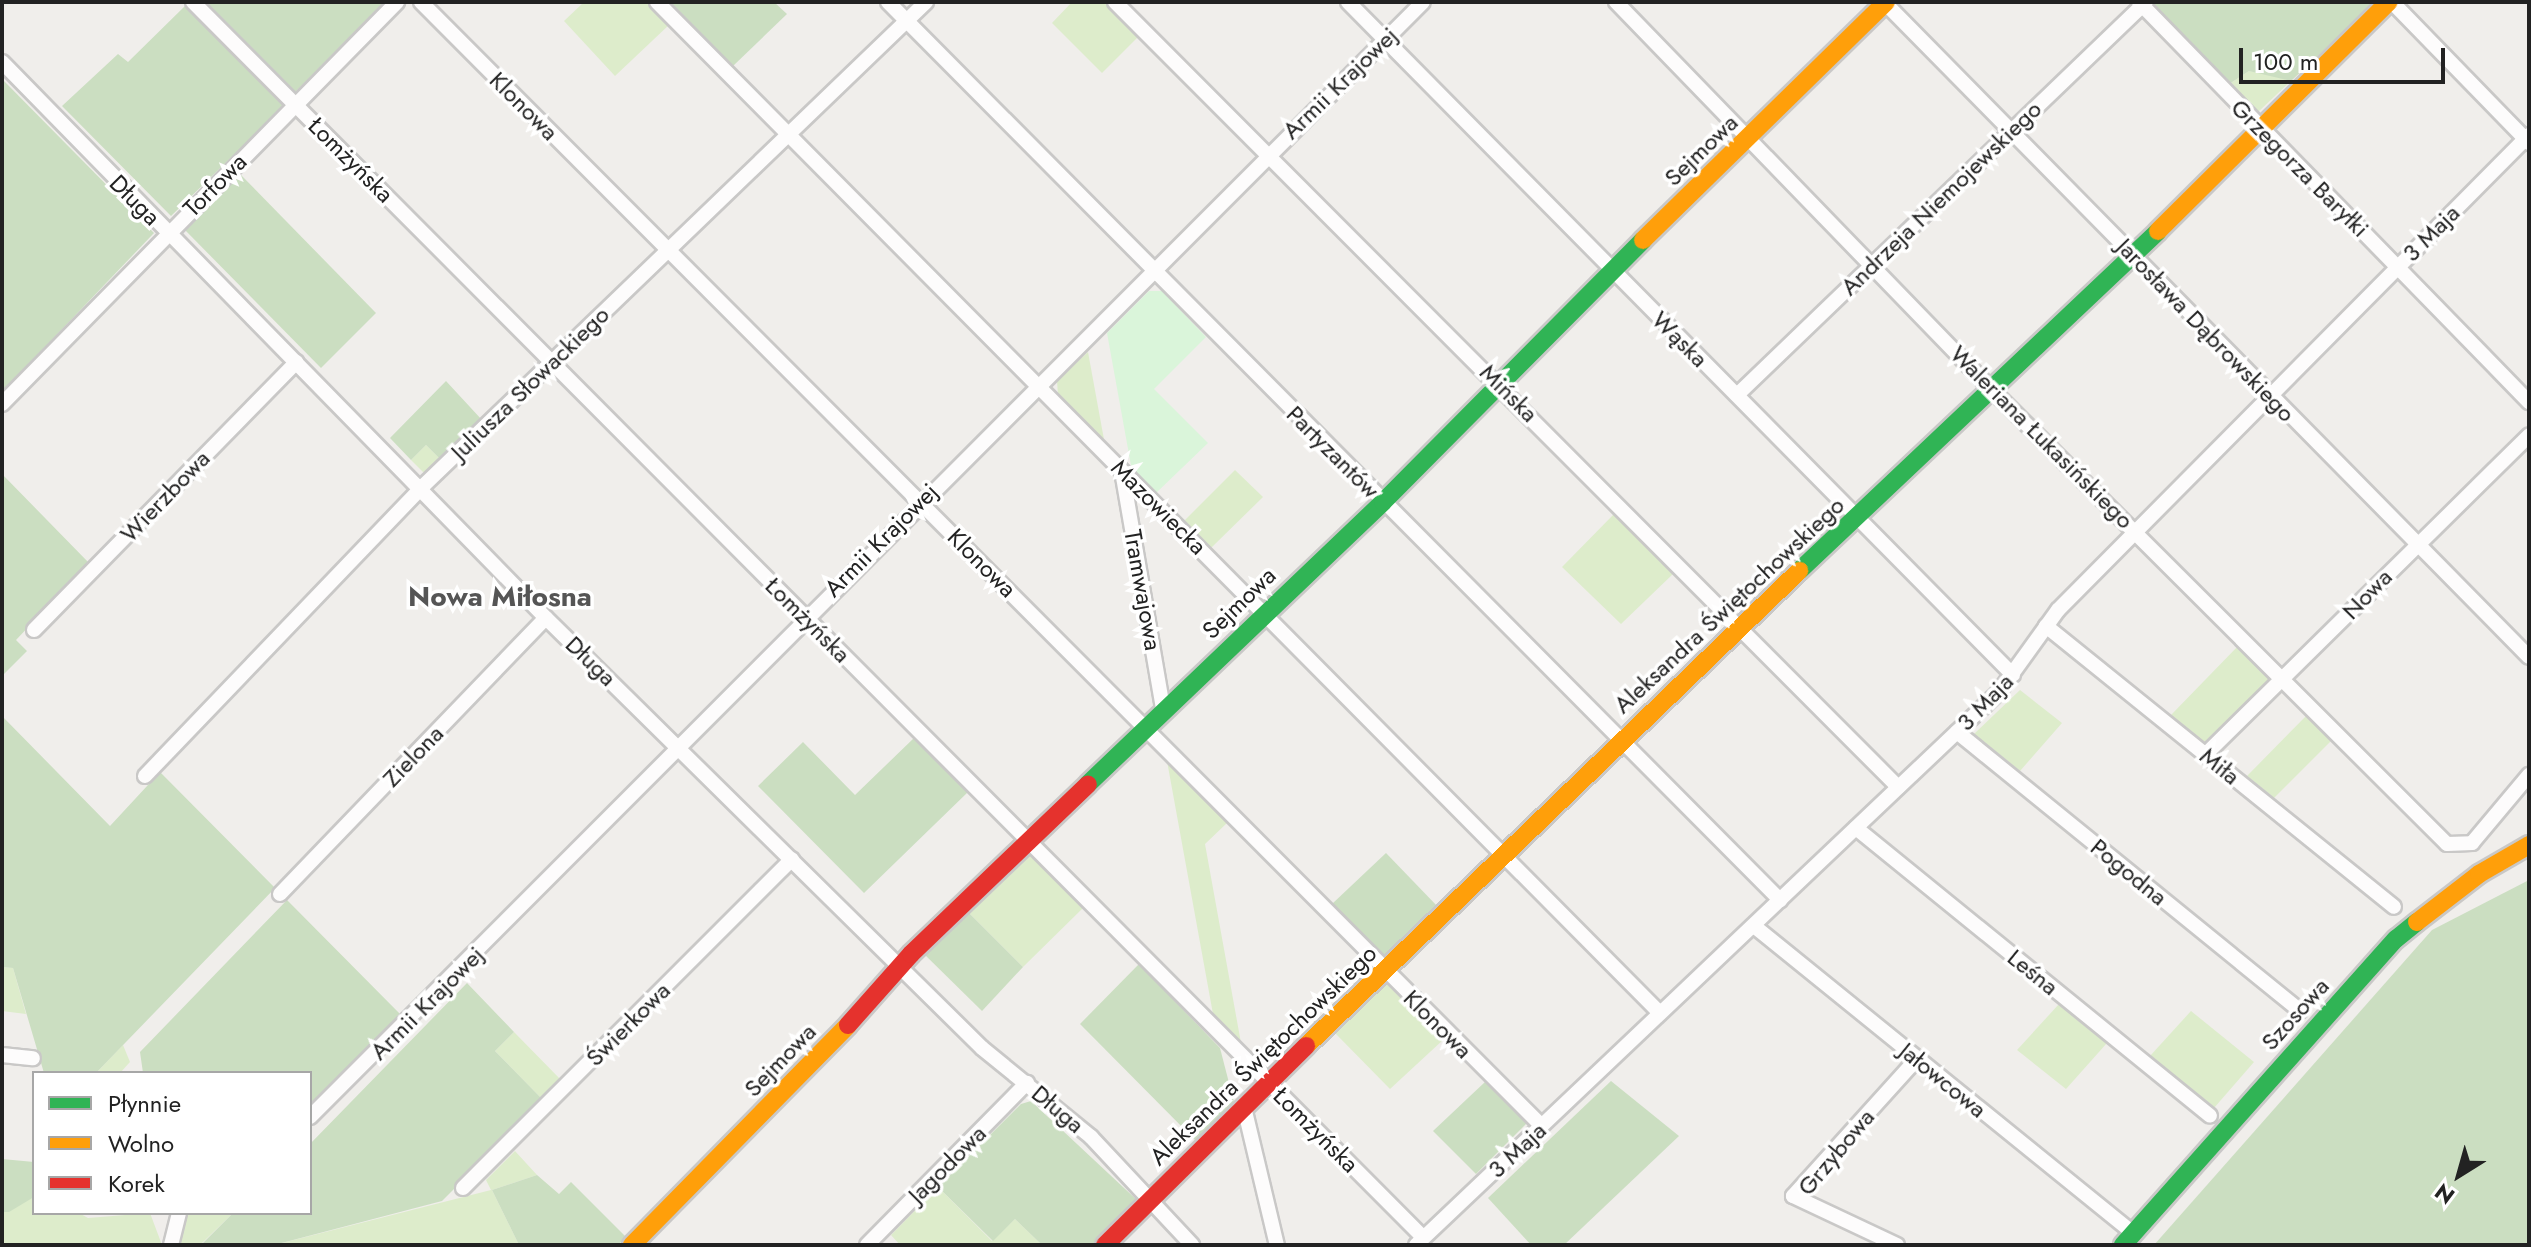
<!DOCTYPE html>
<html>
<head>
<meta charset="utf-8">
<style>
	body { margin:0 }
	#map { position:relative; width:2531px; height:1247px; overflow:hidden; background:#f0eeeb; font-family:Jost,sans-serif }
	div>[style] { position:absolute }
	.grass>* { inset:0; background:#ddeccb }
	.forest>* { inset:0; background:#cbdec1 }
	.park>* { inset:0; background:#daf5da }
	.roads { filter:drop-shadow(2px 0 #c9c8c7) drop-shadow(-2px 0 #c9c8c7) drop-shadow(0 2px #c9c8c7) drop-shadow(0 -2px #c9c8c7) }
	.street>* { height:14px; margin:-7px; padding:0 7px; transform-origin:7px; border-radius:7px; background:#fdfcfc }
	.fast>* { height:18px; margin:-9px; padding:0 9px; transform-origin:9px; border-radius:9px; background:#30b455 }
	.slow>* { height:18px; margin:-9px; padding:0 9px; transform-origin:9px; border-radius:9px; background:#ff9f0a }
	.jam>* { height:18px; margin:-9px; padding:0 9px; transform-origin:9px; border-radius:9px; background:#e5322d }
	span { translate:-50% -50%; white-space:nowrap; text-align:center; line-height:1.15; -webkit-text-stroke:7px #fff; paint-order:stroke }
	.street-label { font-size:24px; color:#222 }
	.quarter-label { font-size:28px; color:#555; font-weight:700 }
	.frame { position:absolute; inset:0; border:4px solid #222; pointer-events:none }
	.legend { position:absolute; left:32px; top:1071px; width:280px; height:144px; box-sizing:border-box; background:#fff; border:2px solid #a7a7a7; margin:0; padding:10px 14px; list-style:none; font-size:24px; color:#222 }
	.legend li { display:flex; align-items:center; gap:16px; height:40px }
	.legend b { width:40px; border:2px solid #a7a7a7 }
	.north { position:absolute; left:2419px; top:1135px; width:80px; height:80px; -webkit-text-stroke:6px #fff; paint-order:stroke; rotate:217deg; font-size:22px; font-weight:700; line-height:32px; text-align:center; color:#222 }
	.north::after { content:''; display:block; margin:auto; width:28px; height:36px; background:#222; clip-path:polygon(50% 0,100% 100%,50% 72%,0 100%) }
	.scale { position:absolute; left:2239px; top:48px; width:206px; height:36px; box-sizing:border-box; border:4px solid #222; border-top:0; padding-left:10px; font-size:24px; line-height:28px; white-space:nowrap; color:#222; -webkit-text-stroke:6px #fff; paint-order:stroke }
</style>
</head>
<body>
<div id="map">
	<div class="grass">
		<div style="clip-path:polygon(584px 2px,648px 2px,670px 24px,615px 76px,564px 21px)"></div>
		<div style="clip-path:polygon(1072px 2px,1105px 2px,1139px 36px,1102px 73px,1052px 23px)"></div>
		<div style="clip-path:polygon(2249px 71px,2265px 73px,2291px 81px,2257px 113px,2229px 84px)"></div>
		<div style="clip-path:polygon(1088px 352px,1105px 445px,1058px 395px,1057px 381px)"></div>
		<div style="clip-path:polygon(426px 445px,442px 461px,426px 475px,411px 460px)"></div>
		<div style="clip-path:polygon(1235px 470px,1263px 497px,1210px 549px,1183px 522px)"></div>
		<div style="clip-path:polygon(1614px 514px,1673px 574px,1621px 624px,1562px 567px)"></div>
		<div style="clip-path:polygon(2239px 645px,2270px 681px,2210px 743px,2204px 742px,2171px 715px)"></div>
		<div style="clip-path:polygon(2020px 690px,2062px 723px,2020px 771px,1974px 734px)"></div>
		<div style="clip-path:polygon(2308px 714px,2333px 739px,2274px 798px,2247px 776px)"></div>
		<div style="clip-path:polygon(1167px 761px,1227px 823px,1205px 844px,1241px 1043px,1213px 1014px)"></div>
		<div style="clip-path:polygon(1028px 852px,1083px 908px,1023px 967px,967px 911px)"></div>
		<div style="clip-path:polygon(2px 967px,13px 968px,26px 1014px,2px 1011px)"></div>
		<div style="clip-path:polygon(1385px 982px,1443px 1040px,1390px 1089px,1334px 1032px)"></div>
		<div style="clip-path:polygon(2059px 1004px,2107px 1043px,2066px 1089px,2017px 1050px)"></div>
		<div style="clip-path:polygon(2191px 1011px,2254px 1062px,2214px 1108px,2150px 1056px)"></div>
		<div style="clip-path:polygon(514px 1032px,562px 1081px,543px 1100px,495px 1051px)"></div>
		<div style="clip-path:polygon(123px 1045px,130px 1062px,120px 1073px,96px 1073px)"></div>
		<div style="clip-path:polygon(515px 1151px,537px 1175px,492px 1190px,519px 1245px,274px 1245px,491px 1190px,486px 1180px)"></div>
		<div style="clip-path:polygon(938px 1187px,992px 1241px,1015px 1219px,1042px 1245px,900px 1245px,891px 1235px)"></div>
		<div style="clip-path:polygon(34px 1197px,34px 1213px,79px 1213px,88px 1218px,150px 1213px,162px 1245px,2px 1245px,2px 1212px)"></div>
		<div style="clip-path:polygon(188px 1213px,233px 1213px,200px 1245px,175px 1245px)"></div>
	</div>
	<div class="forest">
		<div style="clip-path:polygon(202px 2px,389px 2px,294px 93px)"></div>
		<div style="clip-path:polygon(670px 2px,774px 2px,787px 14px,733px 66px)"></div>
		<div style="clip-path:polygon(2157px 2px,2375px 2px,2291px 81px,2249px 71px,2229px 84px,2153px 5px)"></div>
		<div style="clip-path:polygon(185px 6px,284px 106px,171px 216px,62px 106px,118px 54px,128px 62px)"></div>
		<div style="clip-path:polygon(2px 79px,154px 233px,2px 392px)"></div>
		<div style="clip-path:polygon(240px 174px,376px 313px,321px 368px,183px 228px)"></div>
		<div style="clip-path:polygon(446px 381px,482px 420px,442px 461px,426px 445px,411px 460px,390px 438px)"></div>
		<div style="clip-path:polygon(2px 474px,89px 563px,16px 640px,27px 651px,2px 676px)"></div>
		<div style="clip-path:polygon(2px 716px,110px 826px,160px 772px,275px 888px,96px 1073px,44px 1073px,13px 968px,2px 967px)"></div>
		<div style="clip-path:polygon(914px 738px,968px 792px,864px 893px,758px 786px,803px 742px,855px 795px)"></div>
		<div style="clip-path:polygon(1386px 853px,1439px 908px,1385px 958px,1332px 904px)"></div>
		<div style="clip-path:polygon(2529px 880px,2529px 1245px,2154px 1245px,2432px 930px)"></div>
		<div style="clip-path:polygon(287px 900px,401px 1015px,310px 1110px,310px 1073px,143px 1073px,140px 1052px)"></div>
		<div style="clip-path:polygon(967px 911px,1023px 967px,982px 1011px,923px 953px)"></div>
		<div style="clip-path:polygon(1139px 964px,1220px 1048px,1235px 1106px,1196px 1141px,1080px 1024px)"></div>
		<div style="clip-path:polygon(467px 983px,514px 1032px,495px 1051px,543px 1100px,442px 1201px,274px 1245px,201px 1245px,233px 1213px,310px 1213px,310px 1144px)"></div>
		<div style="clip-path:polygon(1611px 1081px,1679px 1136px,1564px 1245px,1531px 1245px,1488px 1198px)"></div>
		<div style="clip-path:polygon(1485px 1082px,1527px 1123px,1476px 1174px,1433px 1131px)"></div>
		<div style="clip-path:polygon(1031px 1101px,1139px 1202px,1097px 1245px,1042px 1245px,1015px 1219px,993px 1241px,938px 1187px,1021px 1104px)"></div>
		<div style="clip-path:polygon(2px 1159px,34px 1162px,34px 1197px,9px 1212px,2px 1212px)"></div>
		<div style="clip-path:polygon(537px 1175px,559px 1194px,571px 1182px,626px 1237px,618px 1245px,519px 1245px,492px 1190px)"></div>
	</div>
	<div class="park">
		<div style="clip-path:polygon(1149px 291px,1162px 291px,1206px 337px,1154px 389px,1208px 443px,1155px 494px,1132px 471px,1107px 333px)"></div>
	</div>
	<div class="roads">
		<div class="street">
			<div style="left:193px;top:2px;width:1743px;rotate:45.12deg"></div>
			<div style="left:421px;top:2px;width:1587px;rotate:45.08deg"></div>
			<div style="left:657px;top:2px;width:1424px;rotate:45.23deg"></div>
			<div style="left:888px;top:2px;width:1266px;rotate:45.19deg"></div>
			<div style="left:1115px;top:2px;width:1109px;rotate:45.07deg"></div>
			<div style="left:1348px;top:2px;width:946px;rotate:45.34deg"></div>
			<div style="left:1616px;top:2px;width:539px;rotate:45.9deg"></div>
			<div style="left:1991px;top:389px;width:644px;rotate:44.94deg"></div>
			<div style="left:2447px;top:844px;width:25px;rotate:-2deg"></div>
			<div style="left:2472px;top:843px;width:89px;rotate:-50deg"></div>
			<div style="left:1884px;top:2px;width:919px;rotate:45.44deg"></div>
			<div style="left:2139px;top:2px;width:559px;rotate:45.73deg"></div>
			<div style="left:2392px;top:2px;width:197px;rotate:45.8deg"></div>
			<div style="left:2px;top:62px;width:778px;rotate:45.63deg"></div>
			<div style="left:546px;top:618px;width:612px;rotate:44.6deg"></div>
			<div style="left:982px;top:1048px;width:141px;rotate:39.2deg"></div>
			<div style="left:1091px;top:1137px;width:148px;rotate:46.9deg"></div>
			<div style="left:1737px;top:395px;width:567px;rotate:-43.86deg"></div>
			<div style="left:2px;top:404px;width:564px;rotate:-45.5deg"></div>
			<div style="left:1122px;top:471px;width:242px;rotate:80.2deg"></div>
			<div style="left:2046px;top:626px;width:447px;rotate:38.9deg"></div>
			<div style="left:34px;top:630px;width:375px;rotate:-45.6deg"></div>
			<div style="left:1957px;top:732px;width:442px;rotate:39.1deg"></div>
			<div style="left:2206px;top:754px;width:454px;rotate:-44.6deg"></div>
			<div style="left:145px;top:776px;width:399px;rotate:-46.2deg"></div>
			<div style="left:421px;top:488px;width:701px;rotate:-43.9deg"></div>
			<div style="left:1856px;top:828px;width:456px;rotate:39.1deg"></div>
			<div style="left:280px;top:894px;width:383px;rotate:-46.1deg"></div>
			<div style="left:1754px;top:926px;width:488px;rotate:39deg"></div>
			<div style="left:2px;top:1055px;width:31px;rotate:6deg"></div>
			<div style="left:1244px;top:1107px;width:142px;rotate:76.6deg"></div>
			<div style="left:310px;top:1117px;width:1575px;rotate:-45.05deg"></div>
			<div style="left:463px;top:1188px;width:465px;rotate:-45deg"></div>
			<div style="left:171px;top:1245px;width:33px;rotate:-76deg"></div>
			<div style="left:867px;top:1245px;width:228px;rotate:-45.4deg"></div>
			<div style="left:1416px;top:1245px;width:804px;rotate:-43.49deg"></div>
			<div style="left:1999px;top:692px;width:101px;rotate:-54.3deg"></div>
			<div style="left:2058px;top:610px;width:669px;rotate:-45.24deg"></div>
			<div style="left:1897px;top:1245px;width:115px;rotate:-154.8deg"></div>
			<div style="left:1793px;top:1196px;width:185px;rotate:-47.9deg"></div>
		</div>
		<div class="fast">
			<div style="left:1799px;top:571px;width:494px;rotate:-43.4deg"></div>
			<div style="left:1088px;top:784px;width:408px;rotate:-43.7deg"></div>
			<div style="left:1383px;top:502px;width:369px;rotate:-45.2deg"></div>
			<div style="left:2123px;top:1245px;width:410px;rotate:-48.3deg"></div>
			<div style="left:2396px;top:939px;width:27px;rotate:-39deg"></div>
		</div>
		<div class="slow">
			<div style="left:2158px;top:231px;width:325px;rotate:-44.8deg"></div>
			<div style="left:1643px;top:240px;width:340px;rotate:-44.4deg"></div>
			<div style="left:2417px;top:922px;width:78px;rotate:-37.7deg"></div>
			<div style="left:2479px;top:874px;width:58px;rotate:-30.1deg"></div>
			<div style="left:1306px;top:1046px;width:685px;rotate:-43.93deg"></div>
			<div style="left:632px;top:1245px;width:308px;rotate:-45.5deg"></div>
		</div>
		<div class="jam">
			<div style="left:848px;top:1025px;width:95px;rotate:-48.4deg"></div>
			<div style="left:911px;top:954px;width:245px;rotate:-43.8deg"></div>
			<div style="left:1105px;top:1245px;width:283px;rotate:-44.7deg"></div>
		</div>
	</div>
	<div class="street-label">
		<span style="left:1340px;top:83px;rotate:-44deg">Armii Krajowej</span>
		<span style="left:524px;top:106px;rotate:45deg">Klonowa</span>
		<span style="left:1701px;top:150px;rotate:-44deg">Sejmowa</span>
		<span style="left:351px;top:160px;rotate:45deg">Łomżyńska</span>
		<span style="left:2300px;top:168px;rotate:45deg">Grzegorza Baryłki</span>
		<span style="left:215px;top:185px;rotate:-45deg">Torfowa</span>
		<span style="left:1941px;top:198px;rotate:-44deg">Andrzeja Niemojewskiego</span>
		<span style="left:135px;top:200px;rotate:45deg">Długa</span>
		<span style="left:2431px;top:233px;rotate:-45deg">3 Maja</span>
		<span style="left:2206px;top:330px;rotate:46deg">Jarosława Dąbrowskiego</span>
		<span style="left:1680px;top:339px;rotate:45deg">Wąska</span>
		<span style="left:530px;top:383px;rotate:-44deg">Juliusza Słowackiego</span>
		<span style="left:1509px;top:393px;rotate:45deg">Mińska</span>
		<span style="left:2042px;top:437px;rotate:45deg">Waleriana Łukasińskiego</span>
		<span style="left:1333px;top:452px;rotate:45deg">Partyzantów</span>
		<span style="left:165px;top:496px;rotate:-46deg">Wierzbowa</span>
		<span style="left:1159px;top:507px;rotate:45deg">Mazowiecka</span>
		<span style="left:881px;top:540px;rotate:-45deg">Armii Krajowej</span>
		<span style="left:982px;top:563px;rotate:45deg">Klonowa</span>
		<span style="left:1143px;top:590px;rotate:80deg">Tramwajowa</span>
		<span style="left:2367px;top:594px;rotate:-46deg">Nowa</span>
		<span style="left:1239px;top:603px;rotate:-44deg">Sejmowa</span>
		<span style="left:1729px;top:605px;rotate:-43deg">Aleksandra Świętochowskiego</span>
		<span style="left:808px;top:620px;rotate:45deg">Łomżyńska</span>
		<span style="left:591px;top:661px;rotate:44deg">Długa</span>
		<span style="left:1985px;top:702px;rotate:-46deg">3 Maja</span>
		<span style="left:413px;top:756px;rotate:-46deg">Zielona</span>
		<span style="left:2220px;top:766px;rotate:39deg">Miła</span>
		<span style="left:2129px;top:872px;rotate:39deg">Pogodna</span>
		<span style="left:2033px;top:972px;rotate:39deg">Leśna</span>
		<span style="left:427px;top:1003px;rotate:-45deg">Armii Krajowej</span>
		<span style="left:2295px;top:1014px;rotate:-48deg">Szosowa</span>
		<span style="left:628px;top:1024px;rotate:-45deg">Świerkowa</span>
		<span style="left:1438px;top:1024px;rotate:45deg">Klonowa</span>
		<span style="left:1263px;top:1055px;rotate:-44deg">Aleksandra Świętochowskiego</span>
		<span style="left:780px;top:1060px;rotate:-46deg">Sejmowa</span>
		<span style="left:1943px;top:1080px;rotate:39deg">Jałowcowa</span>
		<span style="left:1058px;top:1109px;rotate:40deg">Długa</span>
		<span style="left:1316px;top:1130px;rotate:45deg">Łomżyńska</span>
		<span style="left:1517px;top:1150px;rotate:-43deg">3 Maja</span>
		<span style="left:1836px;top:1152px;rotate:-50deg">Grzybowa</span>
		<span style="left:947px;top:1164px;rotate:-45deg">Jagodowa</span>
	</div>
	<div class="quarter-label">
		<span style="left:500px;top:597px">Nowa Miłosna</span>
	</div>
	<div class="frame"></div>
	<ul class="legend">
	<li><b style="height:10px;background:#30b455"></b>Płynnie</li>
	<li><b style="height:10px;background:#ff9f0a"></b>Wolno</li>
	<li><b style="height:10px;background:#e5322d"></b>Korek</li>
	</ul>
	<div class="north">N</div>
	<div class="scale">100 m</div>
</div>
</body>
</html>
